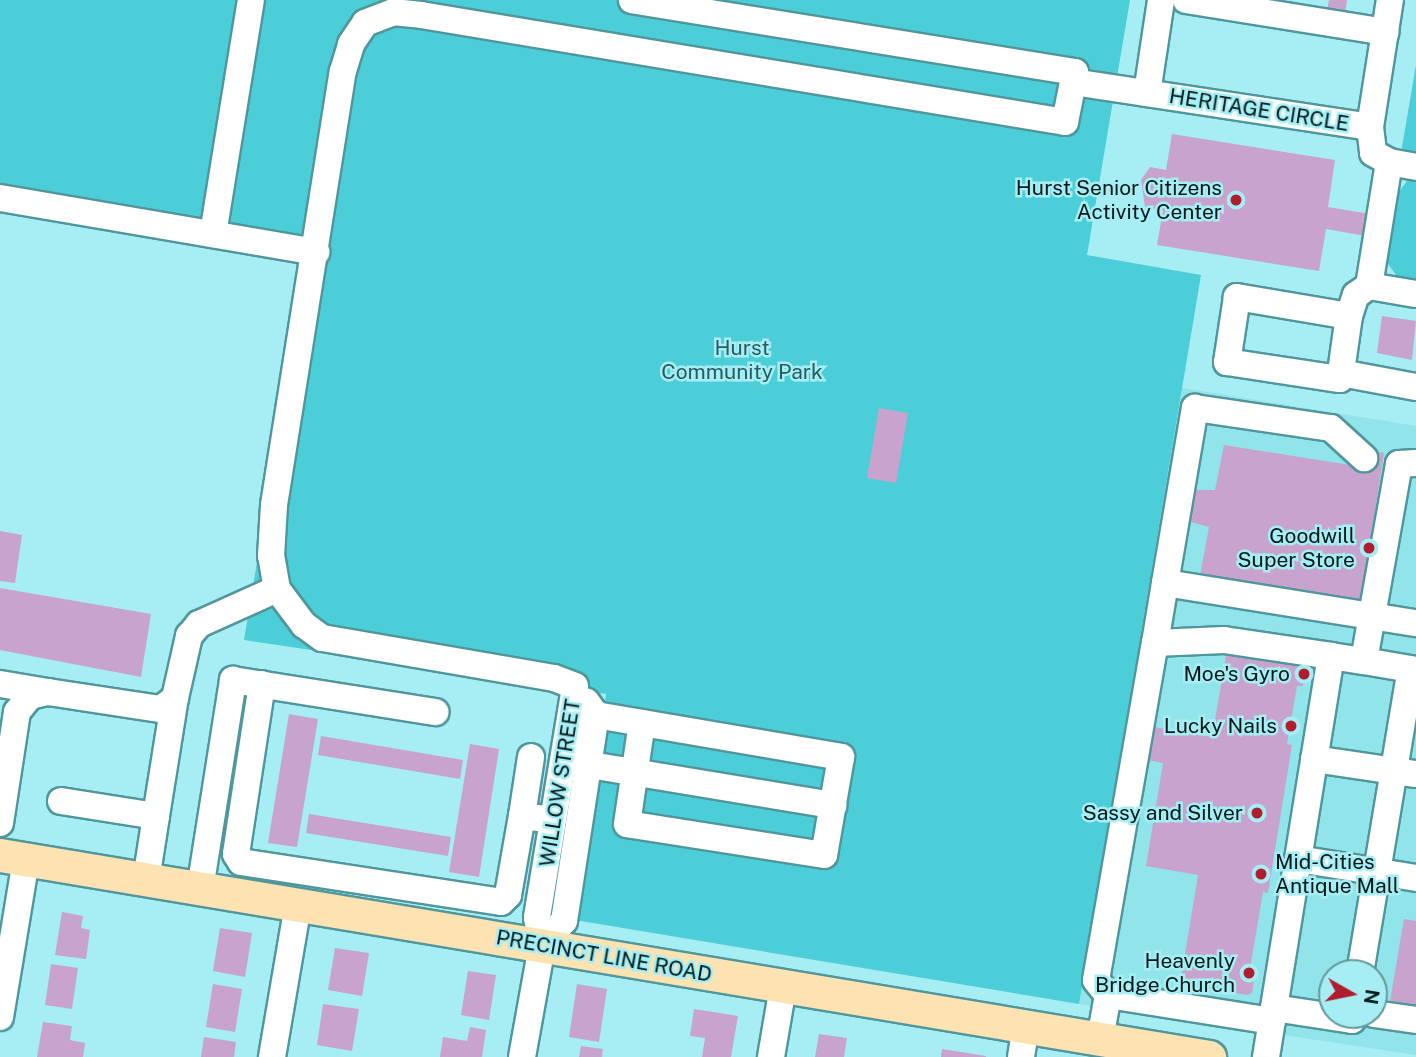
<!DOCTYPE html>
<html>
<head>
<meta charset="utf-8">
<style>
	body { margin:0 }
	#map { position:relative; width:1416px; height:1057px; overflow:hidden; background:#a6eef3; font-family:"Public Sans",sans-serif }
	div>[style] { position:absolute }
	.built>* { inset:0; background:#90e4ea }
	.green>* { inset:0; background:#4bced7 }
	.building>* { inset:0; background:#c7a3cd }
	.roads { filter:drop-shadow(2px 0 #50979c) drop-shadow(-2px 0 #50979c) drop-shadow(0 2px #50979c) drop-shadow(0 -2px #50979c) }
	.minor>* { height:26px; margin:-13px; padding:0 13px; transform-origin:13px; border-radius:13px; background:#fff }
	.major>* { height:33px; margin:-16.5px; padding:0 16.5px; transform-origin:16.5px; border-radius:16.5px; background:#fde3b2 }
	.dots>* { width:19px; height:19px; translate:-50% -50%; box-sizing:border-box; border:4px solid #a6eef3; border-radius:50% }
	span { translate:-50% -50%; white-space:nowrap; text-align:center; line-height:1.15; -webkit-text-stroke:5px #a6eef3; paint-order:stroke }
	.street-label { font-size:21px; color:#00181a }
	.poi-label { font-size:21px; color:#00181a }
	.right { translate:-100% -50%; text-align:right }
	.left { translate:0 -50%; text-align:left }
	.park-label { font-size:21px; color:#245c60 }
	.north { position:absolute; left:1318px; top:959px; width:70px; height:70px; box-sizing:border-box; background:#a6eef3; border:2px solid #64989c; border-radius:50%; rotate:99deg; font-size:19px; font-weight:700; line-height:28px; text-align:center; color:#00181a }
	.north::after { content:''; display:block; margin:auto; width:24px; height:32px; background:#b01d2f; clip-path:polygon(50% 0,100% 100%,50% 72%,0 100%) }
</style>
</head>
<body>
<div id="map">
	<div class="built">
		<div style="clip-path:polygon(evenodd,1182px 388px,1416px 426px,1416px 1055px,1079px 1004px,1182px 388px,1332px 973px,1374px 973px,1374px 1015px,1332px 1015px,1332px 973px)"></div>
	</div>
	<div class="green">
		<div style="clip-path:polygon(0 0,1130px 0,1087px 255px,1201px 275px,1079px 1004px,575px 920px,606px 694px,244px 640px,307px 262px,0 211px)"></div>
		<div style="clip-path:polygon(1416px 65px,1416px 156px,1401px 153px)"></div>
		<div style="clip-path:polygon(1416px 178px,1416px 283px,1398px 278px,1386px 261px,1397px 194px,1407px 181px)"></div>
	</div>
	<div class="building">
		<div style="clip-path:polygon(1329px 0,1347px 0,1345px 14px,1327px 11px)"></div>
		<div style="clip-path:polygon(1172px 134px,1335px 160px,1328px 207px,1370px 214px,1366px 236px,1326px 229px,1319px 271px,1157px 245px,1163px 210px,1145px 207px,1141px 180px,1150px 167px,1166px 170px)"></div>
		<div style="clip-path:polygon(1382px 316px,1416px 321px,1412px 360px,1377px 353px)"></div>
		<div style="clip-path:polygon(879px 408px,908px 413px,896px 483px,867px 478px)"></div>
		<div style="clip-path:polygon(1224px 445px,1362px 467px,1365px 450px,1384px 453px,1361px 601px,1200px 576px,1209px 527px,1188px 521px,1195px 490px,1215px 490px)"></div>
		<div style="clip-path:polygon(0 531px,22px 535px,15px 583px,0 581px)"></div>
		<div style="clip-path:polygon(0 588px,151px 614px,141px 677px,0 650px)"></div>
		<div style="clip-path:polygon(1227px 650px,1306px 663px,1303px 686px,1297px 686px,1287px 744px,1292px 745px,1268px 893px,1263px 892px,1248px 980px,1254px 981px,1252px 993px,1247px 995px,1180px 984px,1198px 875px,1146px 866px,1163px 763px,1142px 759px,1148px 726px,1212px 737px)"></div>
		<div style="clip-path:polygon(289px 714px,318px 719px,297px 847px,268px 843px)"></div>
		<div style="clip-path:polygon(321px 736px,463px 760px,460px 779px,318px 755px)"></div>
		<div style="clip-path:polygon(470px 744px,499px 749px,479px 877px,449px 872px)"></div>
		<div style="clip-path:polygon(309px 814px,451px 837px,448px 856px,306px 833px)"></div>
		<div style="clip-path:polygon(62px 912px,83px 916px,81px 928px,90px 930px,86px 959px,55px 955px)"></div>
		<div style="clip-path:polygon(1404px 919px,1416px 921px,1416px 1005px,1390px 1001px)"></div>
		<div style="clip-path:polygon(220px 928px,252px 933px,245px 977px,213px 971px)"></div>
		<div style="clip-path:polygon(335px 948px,369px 953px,362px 996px,328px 990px)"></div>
		<div style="clip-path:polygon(51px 964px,78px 968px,72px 1009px,45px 1005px)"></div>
		<div style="clip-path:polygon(468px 971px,496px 975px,489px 1020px,461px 1015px)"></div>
		<div style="clip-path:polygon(213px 984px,242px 989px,235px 1032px,206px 1027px)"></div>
		<div style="clip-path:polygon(577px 984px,607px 989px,599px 1042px,569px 1037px)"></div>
		<div style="clip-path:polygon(323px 1004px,359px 1009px,352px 1051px,317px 1045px)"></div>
		<div style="clip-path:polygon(694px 1009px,738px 1016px,731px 1057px,702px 1057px,705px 1038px,690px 1036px)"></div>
		<div style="clip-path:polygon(43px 1022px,72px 1026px,70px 1040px,85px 1043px,83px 1057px,37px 1057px)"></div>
		<div style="clip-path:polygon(470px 1027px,486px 1030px,482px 1057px,440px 1057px,443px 1037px,467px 1041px)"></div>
		<div style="clip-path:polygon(819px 1034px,847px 1038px,844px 1057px,815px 1057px)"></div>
		<div style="clip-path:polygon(204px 1037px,236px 1042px,234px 1057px,201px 1057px)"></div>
		<div style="clip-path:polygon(581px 1046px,603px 1049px,602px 1057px,579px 1057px)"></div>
		<div style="clip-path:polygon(942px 1049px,986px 1056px,986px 1057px,941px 1057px)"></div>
	</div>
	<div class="roads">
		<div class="minor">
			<div style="left:1186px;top:0;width:202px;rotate:9.1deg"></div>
			<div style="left:1073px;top:82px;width:300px;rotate:8.6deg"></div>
			<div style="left:1370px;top:127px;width:26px;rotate:83deg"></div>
			<div style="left:1373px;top:153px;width:18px;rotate:29deg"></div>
			<div style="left:1389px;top:162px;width:27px;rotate:10deg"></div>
			<div style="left:1147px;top:93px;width:94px;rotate:-81.4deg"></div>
			<div style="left:1370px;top:127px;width:129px;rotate:-81.1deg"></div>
			<div style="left:0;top:198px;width:321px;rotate:9.7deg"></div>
			<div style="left:213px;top:234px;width:237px;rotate:-80.8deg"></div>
			<div style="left:1369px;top:286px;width:126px;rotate:-80.8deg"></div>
			<div style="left:1349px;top:316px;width:114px;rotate:-170.4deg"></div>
			<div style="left:1237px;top:297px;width:66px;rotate:98.7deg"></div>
			<div style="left:1227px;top:362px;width:114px;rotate:8.6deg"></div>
			<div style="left:1340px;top:379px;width:64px;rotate:-81.9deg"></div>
			<div style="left:1349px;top:316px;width:22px;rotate:-72deg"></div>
			<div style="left:1356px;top:295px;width:16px;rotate:-35deg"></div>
			<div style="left:1369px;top:286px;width:48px;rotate:9.7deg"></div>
			<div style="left:1341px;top:373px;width:76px;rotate:10.6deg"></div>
			<div style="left:1416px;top:463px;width:17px;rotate:177deg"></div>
			<div style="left:1399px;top:464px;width:200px;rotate:100.1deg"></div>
			<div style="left:1364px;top:661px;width:53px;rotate:9.8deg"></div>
			<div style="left:1165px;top:583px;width:178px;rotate:-80.3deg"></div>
			<div style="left:1195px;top:408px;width:137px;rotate:8.4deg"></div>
			<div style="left:1331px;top:428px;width:45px;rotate:42.3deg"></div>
			<div style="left:1155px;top:643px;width:61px;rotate:-80.5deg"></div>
			<div style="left:1165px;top:583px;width:254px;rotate:9.1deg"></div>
			<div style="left:0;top:684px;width:49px;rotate:9.5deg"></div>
			<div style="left:262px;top:684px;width:172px;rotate:98.7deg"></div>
			<div style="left:236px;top:854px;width:9px;rotate:58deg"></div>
			<div style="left:241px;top:862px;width:263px;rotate:8.7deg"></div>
			<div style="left:501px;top:902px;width:10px;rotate:-45deg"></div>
			<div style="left:508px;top:895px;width:80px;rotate:-80deg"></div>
			<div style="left:575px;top:686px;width:22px;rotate:-159deg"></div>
			<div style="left:554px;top:678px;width:235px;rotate:-170.2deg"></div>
			<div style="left:322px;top:638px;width:22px;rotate:-144deg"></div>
			<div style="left:304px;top:625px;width:45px;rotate:-126.9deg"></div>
			<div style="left:277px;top:589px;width:34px;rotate:-100deg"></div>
			<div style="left:271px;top:556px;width:51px;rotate:-86.6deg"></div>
			<div style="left:274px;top:505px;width:439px;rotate:-81deg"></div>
			<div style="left:343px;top:71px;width:28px;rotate:-73deg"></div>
			<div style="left:351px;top:44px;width:25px;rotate:-56deg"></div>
			<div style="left:365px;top:23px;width:30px;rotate:-21deg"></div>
			<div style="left:393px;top:12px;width:28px;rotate:6deg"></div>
			<div style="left:421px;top:15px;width:653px;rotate:9.43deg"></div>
			<div style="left:1065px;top:122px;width:51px;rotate:-78.7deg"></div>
			<div style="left:1075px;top:72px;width:449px;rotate:-170.8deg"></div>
			<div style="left:572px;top:711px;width:273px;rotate:9.7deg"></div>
			<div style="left:841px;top:757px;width:99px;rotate:99.8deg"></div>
			<div style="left:824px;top:855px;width:199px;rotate:-171.1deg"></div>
			<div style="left:627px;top:824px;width:102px;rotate:-81.6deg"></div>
			<div style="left:531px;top:757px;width:60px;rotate:98.7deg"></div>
			<div style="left:522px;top:816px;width:17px;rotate:7deg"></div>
			<div style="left:1314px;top:759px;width:103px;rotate:8.4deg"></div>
			<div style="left:572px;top:762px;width:265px;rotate:9.4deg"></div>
			<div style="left:61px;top:801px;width:96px;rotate:9deg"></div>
			<div style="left:156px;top:816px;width:120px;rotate:-80.9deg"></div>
			<div style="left:0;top:823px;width:112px;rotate:-81.3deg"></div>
			<div style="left:17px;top:712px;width:21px;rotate:-51deg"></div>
			<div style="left:30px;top:696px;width:18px;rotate:-13deg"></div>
			<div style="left:48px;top:692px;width:114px;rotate:8.6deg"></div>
			<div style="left:161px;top:709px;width:18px;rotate:-38deg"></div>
			<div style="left:175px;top:698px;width:64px;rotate:-77.3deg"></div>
			<div style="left:189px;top:636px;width:16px;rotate:-50deg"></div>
			<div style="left:199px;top:624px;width:85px;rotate:-24.2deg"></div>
			<div style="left:1298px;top:859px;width:120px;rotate:9.1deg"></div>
			<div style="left:146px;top:880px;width:65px;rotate:-81.1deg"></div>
			<div style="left:200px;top:889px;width:212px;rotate:-81deg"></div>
			<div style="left:233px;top:680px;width:205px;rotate:9deg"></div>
			<div style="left:542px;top:946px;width:33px;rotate:-49deg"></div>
			<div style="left:564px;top:921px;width:208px;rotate:-81.2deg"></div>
			<div style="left:596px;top:715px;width:17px;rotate:-126deg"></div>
			<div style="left:1360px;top:973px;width:308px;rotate:-80.5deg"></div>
			<div style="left:1108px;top:995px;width:19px;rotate:-129deg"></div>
			<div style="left:1096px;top:980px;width:342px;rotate:-80.1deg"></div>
			<div style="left:1155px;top:643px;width:69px;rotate:-2.5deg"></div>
			<div style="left:1224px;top:640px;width:108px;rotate:8.5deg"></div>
			<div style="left:1274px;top:1008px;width:79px;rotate:8.7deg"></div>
			<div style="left:1352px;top:1020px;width:5px;rotate:-79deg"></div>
			<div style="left:1374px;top:1014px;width:42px;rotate:8.1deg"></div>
			<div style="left:0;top:1017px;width:159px;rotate:-80.6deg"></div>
			<div style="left:1100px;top:1039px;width:45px;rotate:-79.7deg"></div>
			<div style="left:1108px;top:995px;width:166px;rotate:9deg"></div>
			<div style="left:272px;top:1057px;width:154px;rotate:-80.3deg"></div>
			<div style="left:522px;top:1057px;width:113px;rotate:-79.8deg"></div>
			<div style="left:542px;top:946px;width:29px;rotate:-100deg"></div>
			<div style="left:537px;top:917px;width:226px;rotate:-80.6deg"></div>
			<div style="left:771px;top:1057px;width:71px;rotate:-80.3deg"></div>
			<div style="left:1021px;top:1057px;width:30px;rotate:-81deg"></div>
			<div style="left:1266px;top:1057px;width:406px;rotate:-80.8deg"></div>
			<div style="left:1331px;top:656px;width:33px;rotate:9deg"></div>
		</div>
		<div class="major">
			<div style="left:0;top:855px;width:1226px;rotate:9.49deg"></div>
		</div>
	</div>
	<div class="dots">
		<div style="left:1236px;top:200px;background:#b01d2f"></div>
		<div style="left:1369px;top:548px;background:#b01d2f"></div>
		<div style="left:1304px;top:674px;background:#b01d2f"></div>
		<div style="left:1291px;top:726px;background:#b01d2f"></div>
		<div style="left:1257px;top:813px;background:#b01d2f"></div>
		<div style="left:1261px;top:874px;background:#b01d2f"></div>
		<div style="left:1249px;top:973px;background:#b01d2f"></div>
	</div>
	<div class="street-label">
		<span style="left:1259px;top:110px;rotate:9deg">HERITAGE CIRCLE</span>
		<span style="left:560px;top:783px;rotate:-81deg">WILLOW STREET</span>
		<span style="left:604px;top:956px;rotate:10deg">PRECINCT LINE ROAD</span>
	</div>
	<div class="poi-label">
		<span class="right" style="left:1222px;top:200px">Hurst Senior Citizens<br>Activity Center</span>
		<span class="right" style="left:1355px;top:548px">Goodwill<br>Super Store</span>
		<span class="right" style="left:1290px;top:674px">Moe's Gyro</span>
		<span class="right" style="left:1277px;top:726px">Lucky Nails</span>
		<span class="right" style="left:1243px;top:813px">Sassy and Silver</span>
		<span class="left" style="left:1275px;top:874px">Mid-Cities<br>Antique Mall</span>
		<span class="right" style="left:1235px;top:973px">Heavenly<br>Bridge Church</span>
	</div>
	<div class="park-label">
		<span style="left:742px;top:360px">Hurst<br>Community Park</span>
	</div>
	<div class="north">N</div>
</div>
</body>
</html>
